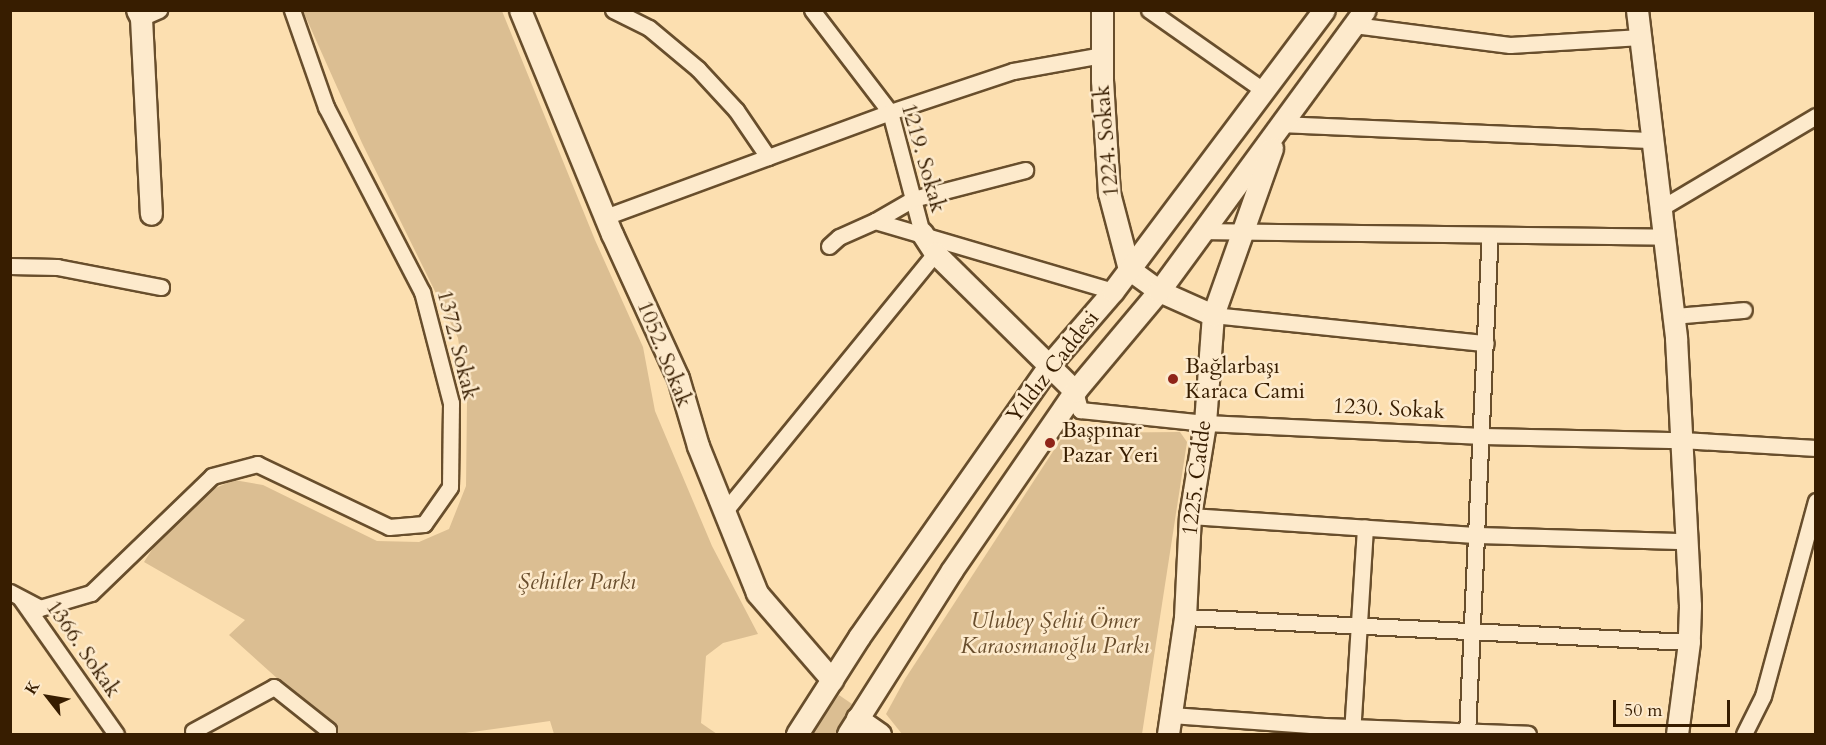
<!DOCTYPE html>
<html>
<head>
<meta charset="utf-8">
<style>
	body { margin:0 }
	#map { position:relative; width:1826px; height:745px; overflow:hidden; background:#fcdfb0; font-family:Cardo,serif }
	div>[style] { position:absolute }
	.green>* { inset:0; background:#dbbe92 }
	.roads { filter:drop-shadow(2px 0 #684e2c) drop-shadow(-2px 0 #684e2c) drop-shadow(0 2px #684e2c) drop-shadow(0 -2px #684e2c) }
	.street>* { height:15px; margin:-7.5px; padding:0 7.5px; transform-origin:7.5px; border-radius:7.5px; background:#fdeacc }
	.secondary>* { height:21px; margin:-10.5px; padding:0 10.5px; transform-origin:10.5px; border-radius:10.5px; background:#fdeacc }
	.dots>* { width:16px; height:16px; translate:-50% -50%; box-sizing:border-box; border:3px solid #fdeacc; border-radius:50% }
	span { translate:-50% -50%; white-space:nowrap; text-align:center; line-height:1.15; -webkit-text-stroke:5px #fdeacc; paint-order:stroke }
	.street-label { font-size:22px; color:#371d00 }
	.poi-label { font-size:22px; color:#371d00 }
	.left { translate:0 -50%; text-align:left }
	.park-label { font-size:22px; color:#684d2c; font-style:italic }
	.frame { position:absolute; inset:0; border:12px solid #371d00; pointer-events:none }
	.north { position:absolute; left:18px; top:667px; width:60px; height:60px; -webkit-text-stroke:4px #fdeacc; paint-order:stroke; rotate:301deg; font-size:16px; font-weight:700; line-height:24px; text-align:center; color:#371d00 }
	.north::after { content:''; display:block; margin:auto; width:21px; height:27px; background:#371d00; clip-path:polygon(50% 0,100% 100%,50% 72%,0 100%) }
	.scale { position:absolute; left:1613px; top:700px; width:117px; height:27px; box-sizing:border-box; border:3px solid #371d00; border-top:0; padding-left:8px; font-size:18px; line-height:21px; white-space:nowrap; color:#371d00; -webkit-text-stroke:4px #fdeacc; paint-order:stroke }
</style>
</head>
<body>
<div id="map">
	<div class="green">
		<div style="clip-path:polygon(303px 11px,502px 11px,595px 240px,643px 347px,655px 411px,712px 546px,758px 634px,723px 643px,706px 656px,701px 723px,717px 734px,554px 734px,550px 721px,458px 734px,339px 734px,229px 635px,245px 620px,144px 562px,160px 537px,211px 490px,234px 480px,263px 485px,377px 541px,419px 542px,449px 529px,466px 486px,467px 402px,458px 338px,362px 143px)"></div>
		<div style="clip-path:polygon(1180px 432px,1187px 442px,1142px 734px,902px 734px,886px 714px,905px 679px,1065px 433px)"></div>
		<div style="clip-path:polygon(839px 695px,852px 704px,835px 734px,811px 734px)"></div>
	</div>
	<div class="roads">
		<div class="street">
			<div style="left:613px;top:10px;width:40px;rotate:26.6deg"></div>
			<div style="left:649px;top:28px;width:64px;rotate:39.9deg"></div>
			<div style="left:698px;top:69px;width:56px;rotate:47.2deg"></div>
			<div style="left:736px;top:110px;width:57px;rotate:55.8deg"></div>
			<div style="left:812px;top:10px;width:128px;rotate:52.6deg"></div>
			<div style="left:890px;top:112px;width:125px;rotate:75.2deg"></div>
			<div style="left:1149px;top:10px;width:139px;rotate:35.1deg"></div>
			<div style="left:141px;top:18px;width:20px;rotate:-24deg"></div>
			<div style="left:1354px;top:25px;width:157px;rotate:7.3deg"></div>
			<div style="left:1510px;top:45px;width:131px;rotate:-3.5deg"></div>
			<div style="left:1281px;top:124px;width:372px;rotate:2.5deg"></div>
			<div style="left:1661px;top:208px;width:180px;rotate:-30.7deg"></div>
			<div style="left:605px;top:217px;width:304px;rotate:-20.2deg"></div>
			<div style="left:890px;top:112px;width:130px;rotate:-18.4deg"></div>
			<div style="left:1013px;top:71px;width:90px;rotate:-10.2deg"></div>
			<div style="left:875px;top:221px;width:248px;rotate:16.4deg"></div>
			<div style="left:1203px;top:231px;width:461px;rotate:0.7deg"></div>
			<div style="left:829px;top:246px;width:13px;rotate:-42deg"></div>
			<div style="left:839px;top:237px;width:39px;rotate:-24deg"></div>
			<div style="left:875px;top:221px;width:44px;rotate:-30.1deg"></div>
			<div style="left:913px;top:199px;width:116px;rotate:-14.5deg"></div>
			<div style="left:10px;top:266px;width:47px;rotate:1.2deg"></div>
			<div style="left:57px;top:267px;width:106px;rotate:10.9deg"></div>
			<div style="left:1213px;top:315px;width:274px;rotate:5.9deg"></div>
			<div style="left:1674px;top:316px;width:70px;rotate:-4.9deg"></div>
			<div style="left:1075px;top:391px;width:20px;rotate:75deg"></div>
			<div style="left:1080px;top:410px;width:126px;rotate:5.9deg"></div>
			<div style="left:1205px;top:423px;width:278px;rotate:2.7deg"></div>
			<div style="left:1483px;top:436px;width:198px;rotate:1.2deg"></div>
			<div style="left:1681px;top:440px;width:135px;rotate:3.4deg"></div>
			<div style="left:724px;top:512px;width:334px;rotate:-50.8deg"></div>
			<div style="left:1190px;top:516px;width:289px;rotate:3.8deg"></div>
			<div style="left:1478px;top:535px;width:208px;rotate:1.7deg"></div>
			<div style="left:10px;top:592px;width:34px;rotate:28deg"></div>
			<div style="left:40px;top:608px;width:53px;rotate:-16.4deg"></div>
			<div style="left:91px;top:593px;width:168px;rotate:-44deg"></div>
			<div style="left:212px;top:476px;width:47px;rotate:-14.9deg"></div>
			<div style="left:257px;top:464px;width:146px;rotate:25.5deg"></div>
			<div style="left:389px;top:527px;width:35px;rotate:-5deg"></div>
			<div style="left:424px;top:524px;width:45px;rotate:-54.9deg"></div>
			<div style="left:450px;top:487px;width:84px;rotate:-89.3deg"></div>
			<div style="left:451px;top:403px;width:115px;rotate:-104.6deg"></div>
			<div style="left:422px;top:292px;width:208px;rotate:-117.4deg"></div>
			<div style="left:326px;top:107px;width:103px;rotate:-109.3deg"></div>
			<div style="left:21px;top:599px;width:165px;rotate:54.9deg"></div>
			<div style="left:1185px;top:617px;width:505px;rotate:2.84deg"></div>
			<div style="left:1171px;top:715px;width:153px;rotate:4.1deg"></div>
			<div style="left:1324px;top:726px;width:204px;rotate:2.2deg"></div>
			<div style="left:193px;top:731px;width:92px;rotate:-28.5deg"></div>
			<div style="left:274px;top:687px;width:69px;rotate:38.5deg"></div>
			<div style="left:328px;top:730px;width:4px;rotate:90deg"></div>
			<div style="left:1352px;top:734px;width:207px;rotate:-86.4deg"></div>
			<div style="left:1467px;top:734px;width:499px;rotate:-87.4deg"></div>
			<div style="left:1744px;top:734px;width:42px;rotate:-63.4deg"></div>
			<div style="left:1763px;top:696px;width:202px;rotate:-74.8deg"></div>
		</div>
		<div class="secondary">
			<div style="left:137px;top:10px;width:9px;rotate:63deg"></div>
			<div style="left:141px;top:18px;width:196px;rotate:87.1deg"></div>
			<div style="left:520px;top:10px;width:242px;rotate:67.7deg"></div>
			<div style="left:612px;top:234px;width:158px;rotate:65.4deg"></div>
			<div style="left:678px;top:378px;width:71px;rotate:73.6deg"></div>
			<div style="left:698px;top:446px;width:158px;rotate:68.1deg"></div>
			<div style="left:757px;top:593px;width:115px;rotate:49.2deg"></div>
			<div style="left:1102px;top:10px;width:70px;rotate:90deg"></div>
			<div style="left:1102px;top:80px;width:113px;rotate:86.5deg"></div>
			<div style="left:1109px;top:193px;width:79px;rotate:75.3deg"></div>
			<div style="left:1129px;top:269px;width:37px;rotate:36deg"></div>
			<div style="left:1159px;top:291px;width:59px;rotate:24deg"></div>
			<div style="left:1637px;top:10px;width:330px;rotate:83.2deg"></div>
			<div style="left:1676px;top:338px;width:268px;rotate:87deg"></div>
			<div style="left:1690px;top:606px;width:36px;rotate:92deg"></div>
			<div style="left:1689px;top:642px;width:93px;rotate:97.4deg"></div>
			<div style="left:922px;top:233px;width:24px;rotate:57deg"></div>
			<div style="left:935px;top:253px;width:197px;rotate:44.6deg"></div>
			<div style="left:857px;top:718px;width:28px;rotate:35deg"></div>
			<div style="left:797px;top:734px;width:115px;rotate:-57.4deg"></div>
			<div style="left:859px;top:637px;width:333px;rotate:-55deg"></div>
			<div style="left:1050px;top:364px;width:96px;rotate:-49.2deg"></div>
			<div style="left:1113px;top:291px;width:351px;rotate:-53.1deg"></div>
			<div style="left:848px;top:734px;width:194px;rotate:-57.6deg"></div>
			<div style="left:952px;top:570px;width:217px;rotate:-55.5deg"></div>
			<div style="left:1075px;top:391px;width:131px;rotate:-50deg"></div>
			<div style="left:1159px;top:291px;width:348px;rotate:-53.8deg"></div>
			<div style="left:1168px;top:734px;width:118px;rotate:-81.7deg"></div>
			<div style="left:1185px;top:617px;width:101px;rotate:-87.2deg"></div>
			<div style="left:1190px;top:516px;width:94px;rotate:-80.8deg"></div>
			<div style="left:1205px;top:423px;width:108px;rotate:-85.8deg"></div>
			<div style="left:1213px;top:315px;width:177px;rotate:-70.5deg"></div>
		</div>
	</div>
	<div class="dots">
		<div style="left:1173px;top:379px;background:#8f2418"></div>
		<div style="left:1050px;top:443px;background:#8f2418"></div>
	</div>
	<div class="street-label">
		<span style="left:1107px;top:141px;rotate:-95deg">1224. Sokak</span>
		<span style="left:923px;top:158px;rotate:74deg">1219. Sokak</span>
		<span style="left:457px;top:345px;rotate:76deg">1372. Sokak</span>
		<span style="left:664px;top:354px;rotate:68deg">1052. Sokak</span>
		<span style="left:1053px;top:367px;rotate:-52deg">Yıldız Caddesi</span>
		<span style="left:1389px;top:409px;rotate:3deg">1230. Sokak</span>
		<span style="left:1197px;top:478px;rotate:-83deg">1225. Cadde</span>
		<span style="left:83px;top:649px;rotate:55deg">1366. Sokak</span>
	</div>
	<div class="poi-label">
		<span class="left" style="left:1185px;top:379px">Bağlarbaşı<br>Karaca Cami</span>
		<span class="left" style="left:1062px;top:443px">Başpınar<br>Pazar Yeri</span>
	</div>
	<div class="park-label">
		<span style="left:577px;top:583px">Şehitler Parkı</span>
		<span style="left:1055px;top:634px">Ulubey Şehit Ömer<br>Karaosmanoğlu Parkı</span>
	</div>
	<div class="frame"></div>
	<div class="north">K</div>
	<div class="scale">50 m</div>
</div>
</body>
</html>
